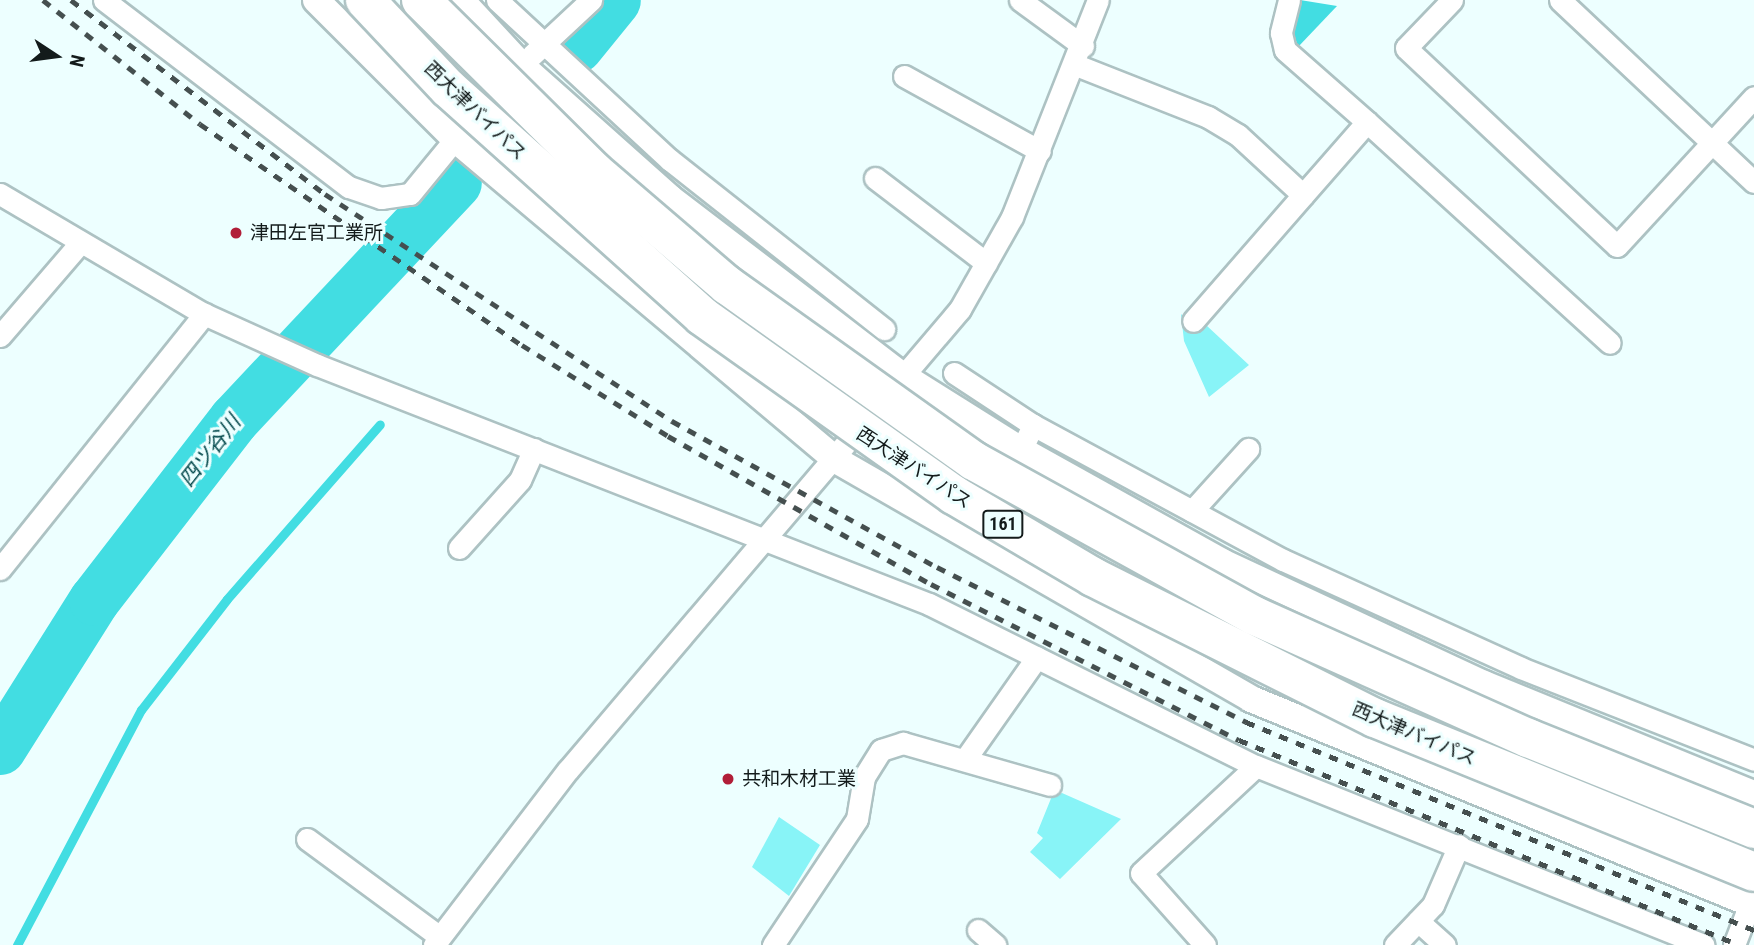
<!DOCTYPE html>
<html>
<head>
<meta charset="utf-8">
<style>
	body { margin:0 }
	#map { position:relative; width:1754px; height:945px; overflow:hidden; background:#edffff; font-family:"Roboto Condensed","Noto Sans JP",sans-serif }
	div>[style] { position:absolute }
	.green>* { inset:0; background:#88f4f7 }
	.water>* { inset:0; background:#42dde2 }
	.stream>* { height:9px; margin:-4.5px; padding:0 4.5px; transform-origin:4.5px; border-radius:4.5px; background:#42dde2 }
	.river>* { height:51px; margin:-25.5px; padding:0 25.5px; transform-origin:25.5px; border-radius:25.5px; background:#42dde2 }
	.roads { filter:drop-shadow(2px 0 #adc2c3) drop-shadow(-2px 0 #adc2c3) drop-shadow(0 2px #adc2c3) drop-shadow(0 -2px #adc2c3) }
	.minor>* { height:21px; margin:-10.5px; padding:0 10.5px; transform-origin:10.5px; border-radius:10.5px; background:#fff }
	.tertiary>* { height:26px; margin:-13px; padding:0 13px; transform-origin:13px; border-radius:13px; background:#fff }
	.rail>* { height:5px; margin-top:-2.5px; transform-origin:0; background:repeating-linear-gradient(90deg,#454f4f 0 9px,transparent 0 18px) }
	.bridges { filter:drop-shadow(2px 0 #adc2c3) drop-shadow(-2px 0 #adc2c3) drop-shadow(0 2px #adc2c3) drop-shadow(0 -2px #adc2c3) }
	.motorway-bridge>* { height:38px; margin:-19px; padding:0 19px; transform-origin:19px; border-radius:19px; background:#fff }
	.dots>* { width:19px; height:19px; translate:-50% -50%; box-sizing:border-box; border:4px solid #edffff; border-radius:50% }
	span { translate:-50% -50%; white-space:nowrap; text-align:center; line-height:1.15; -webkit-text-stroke:6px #edffff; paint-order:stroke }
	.shield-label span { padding:2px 5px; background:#edffff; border:2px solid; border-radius:5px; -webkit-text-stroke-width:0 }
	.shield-label { font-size:18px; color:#131b1b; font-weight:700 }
	.street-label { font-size:19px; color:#131b1b }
	.poi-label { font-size:19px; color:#131b1b }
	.left { translate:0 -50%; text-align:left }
	.water-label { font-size:21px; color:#044a4d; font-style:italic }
	.north { position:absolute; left:21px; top:21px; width:70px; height:70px; -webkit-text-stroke:5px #edffff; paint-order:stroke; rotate:103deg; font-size:19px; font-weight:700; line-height:28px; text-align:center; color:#131b1b }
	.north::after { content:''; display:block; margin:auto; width:24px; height:32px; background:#131b1b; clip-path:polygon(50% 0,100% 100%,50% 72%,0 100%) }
</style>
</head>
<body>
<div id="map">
	<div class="green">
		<div style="clip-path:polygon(1181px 314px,1199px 332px,1206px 325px,1249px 365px,1209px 397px,1184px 341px)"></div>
		<div style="clip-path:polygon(1062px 793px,1121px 819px,1060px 879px,1030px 852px,1043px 838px,1037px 833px,1052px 796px)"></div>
		<div style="clip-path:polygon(779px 817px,820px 845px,789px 896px,752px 867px)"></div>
	</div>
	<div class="water">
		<div style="clip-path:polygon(1300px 0,1337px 6px,1298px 47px,1293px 31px)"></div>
	</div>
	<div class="stream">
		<div style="left:17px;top:945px;width:266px;rotate:-62.2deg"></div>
		<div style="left:141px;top:710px;width:140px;rotate:-52.2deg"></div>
		<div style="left:227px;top:599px;width:232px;rotate:-48.8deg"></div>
	</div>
	<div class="river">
		<div style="left:577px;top:47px;width:60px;rotate:-51deg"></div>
		<div style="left:0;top:749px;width:176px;rotate:-57.8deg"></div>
		<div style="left:94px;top:600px;width:229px;rotate:-52.3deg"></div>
		<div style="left:234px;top:419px;width:324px;rotate:-46.8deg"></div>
	</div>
	<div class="roads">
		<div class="minor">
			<div style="left:104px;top:0;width:308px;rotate:37.4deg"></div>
			<div style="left:349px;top:187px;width:34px;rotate:19deg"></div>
			<div style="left:381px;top:198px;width:29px;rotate:-8deg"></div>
			<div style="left:410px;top:194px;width:71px;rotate:-50.7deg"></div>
			<div style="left:497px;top:0;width:236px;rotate:42.8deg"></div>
			<div style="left:670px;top:160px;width:273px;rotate:38.3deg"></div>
			<div style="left:1020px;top:0;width:78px;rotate:36.1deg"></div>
			<div style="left:1289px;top:0;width:34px;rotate:104deg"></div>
			<div style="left:1281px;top:33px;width:17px;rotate:77deg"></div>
			<div style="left:1285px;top:50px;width:109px;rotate:41.3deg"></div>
			<div style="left:1452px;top:0;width:66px;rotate:133.8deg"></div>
			<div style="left:1406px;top:48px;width:289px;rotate:43.2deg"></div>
			<div style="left:1617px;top:246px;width:202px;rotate:-47.4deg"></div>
			<div style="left:1560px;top:0;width:266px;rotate:43.2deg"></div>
			<div style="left:532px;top:55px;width:81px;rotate:-43deg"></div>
			<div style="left:1076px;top:65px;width:142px;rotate:21.5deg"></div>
			<div style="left:1208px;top:117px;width:35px;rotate:31deg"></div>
			<div style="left:1238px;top:135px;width:88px;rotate:42.7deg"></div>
			<div style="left:1303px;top:195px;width:167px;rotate:131.1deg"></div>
			<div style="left:904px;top:76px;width:155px;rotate:28.9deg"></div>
			<div style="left:875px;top:178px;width:140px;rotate:37.4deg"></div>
			<div style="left:0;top:194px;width:237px;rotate:30.5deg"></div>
			<div style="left:204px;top:314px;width:124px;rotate:24.3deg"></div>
			<div style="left:317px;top:365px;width:657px;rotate:21.33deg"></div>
			<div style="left:929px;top:604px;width:365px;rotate:26.4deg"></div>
			<div style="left:1256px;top:766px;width:482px;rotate:21.8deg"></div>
			<div style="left:1303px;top:195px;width:97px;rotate:-48.8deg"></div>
			<div style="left:1367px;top:122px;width:328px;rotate:42.3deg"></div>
			<div style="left:0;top:336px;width:123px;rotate:-49.3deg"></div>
			<div style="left:954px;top:373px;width:95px;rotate:33.4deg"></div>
			<div style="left:1021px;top:450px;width:28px;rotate:-64deg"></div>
			<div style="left:1033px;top:425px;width:284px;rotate:28.4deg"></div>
			<div style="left:1283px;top:560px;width:261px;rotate:24.4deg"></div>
			<div style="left:1521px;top:668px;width:251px;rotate:21.5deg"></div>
			<div style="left:1192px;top:511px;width:84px;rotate:-47.9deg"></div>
			<div style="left:459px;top:548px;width:91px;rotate:-48.1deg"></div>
			<div style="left:520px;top:480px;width:34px;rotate:-66deg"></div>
			<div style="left:0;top:569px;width:327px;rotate:-51.3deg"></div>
			<div style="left:966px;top:758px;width:123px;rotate:-54.9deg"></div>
			<div style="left:307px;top:839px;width:165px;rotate:36.4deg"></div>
			<div style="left:1418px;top:921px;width:36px;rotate:42deg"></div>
			<div style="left:978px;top:930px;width:23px;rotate:41deg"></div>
			<div style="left:434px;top:945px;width:220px;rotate:-52.6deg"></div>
			<div style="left:568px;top:770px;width:605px;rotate:-49.62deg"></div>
			<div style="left:960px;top:309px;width:106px;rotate:-60.5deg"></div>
			<div style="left:1012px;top:217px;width:233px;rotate:-68.4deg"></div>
			<div style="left:773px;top:945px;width:151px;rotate:-56.3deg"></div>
			<div style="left:857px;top:819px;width:43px;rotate:-80.5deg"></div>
			<div style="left:864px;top:777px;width:32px;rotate:-58deg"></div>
			<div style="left:881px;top:750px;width:23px;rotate:-18deg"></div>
			<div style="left:903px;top:743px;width:153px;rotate:15.9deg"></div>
			<div style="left:1205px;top:945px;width:96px;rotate:-131.6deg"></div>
			<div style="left:1141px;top:873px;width:157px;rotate:-42.9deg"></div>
			<div style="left:1395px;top:945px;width:55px;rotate:-46.5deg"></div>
			<div style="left:1433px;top:905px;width:65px;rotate:-66.6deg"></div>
			<div style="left:1734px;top:945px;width:56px;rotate:-69deg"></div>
		</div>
		<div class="tertiary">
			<div style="left:316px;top:0;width:197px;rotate:45deg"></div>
			<div style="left:455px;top:139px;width:498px;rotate:40.1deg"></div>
			<div style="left:836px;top:460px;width:479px;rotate:29.9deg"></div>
			<div style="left:1251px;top:699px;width:544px;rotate:22.27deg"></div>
			<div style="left:461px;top:0;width:91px;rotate:47.2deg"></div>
			<div style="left:523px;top:67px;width:197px;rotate:41.7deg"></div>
			<div style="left:670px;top:198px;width:293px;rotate:37.4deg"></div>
			<div style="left:903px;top:376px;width:139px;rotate:32.1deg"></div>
			<div style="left:1021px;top:450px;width:230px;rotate:29.1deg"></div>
			<div style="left:1222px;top:562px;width:289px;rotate:25deg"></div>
			<div style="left:1484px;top:684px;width:292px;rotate:22.2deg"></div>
		</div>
	</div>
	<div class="rail">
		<div style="left:43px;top:0;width:200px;rotate:38.3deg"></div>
		<div style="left:200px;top:124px;width:391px;rotate:34.5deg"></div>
		<div style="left:522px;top:345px;width:172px;rotate:31.9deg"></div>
		<div style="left:668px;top:436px;width:302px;rotate:29.4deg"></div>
		<div style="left:931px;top:584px;width:345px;rotate:26.9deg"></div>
		<div style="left:1239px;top:740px;width:540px;rotate:22.29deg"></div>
		<div style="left:71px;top:0;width:320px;rotate:37.4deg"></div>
		<div style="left:325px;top:194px;width:415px;rotate:33.2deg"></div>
		<div style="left:672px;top:421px;width:303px;rotate:28.9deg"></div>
		<div style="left:937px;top:567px;width:346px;rotate:26.6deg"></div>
		<div style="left:1246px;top:722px;width:549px;rotate:22.27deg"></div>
	</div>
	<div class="bridges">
		<div class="motorway-bridge">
			<div style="left:365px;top:0;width:121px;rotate:46.7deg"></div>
			<div style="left:448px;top:88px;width:341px;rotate:41.9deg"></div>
			<div style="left:702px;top:316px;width:309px;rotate:35.4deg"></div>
			<div style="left:954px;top:495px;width:161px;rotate:30.5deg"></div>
			<div style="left:1093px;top:577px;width:315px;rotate:26.6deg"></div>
			<div style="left:1375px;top:718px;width:409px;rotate:22.1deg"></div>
			<div style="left:421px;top:0;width:245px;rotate:44.7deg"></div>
			<div style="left:595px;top:172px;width:174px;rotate:40.6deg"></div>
			<div style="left:727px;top:285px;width:303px;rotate:35.5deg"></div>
			<div style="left:974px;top:461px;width:321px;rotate:28.9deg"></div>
			<div style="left:1255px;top:616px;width:299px;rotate:24.1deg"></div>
			<div style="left:1528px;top:738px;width:244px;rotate:21.9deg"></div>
		</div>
	</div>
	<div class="dots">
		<div style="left:236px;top:233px;background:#b11e38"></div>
		<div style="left:728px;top:779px;background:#b11e38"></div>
	</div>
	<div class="shield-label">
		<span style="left:1003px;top:524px">161</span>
	</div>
	<div class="street-label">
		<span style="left:475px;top:111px;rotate:44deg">西大津バイパス</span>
		<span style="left:914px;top:468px;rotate:33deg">西大津バイパス</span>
		<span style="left:1414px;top:734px;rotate:23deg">西大津バイパス</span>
	</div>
	<div class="poi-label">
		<span class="left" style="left:250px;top:233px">津田左官工業所</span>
		<span class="left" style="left:742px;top:779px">共和木材工業</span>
	</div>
	<div class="water-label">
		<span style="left:210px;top:451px;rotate:-52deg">四ツ谷川</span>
	</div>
	<div class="north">N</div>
</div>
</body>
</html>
